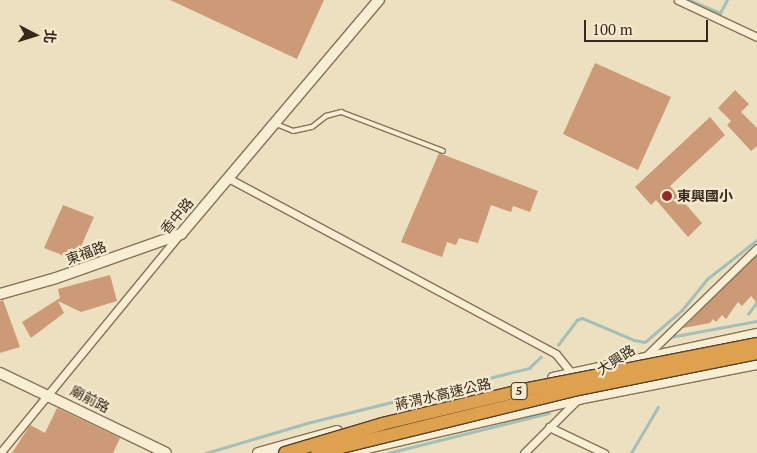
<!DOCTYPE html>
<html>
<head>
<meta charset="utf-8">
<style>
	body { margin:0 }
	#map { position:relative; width:757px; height:453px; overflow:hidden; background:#ede0c0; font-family:"PT Serif","Noto Sans TC",serif }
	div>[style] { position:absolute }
	.stream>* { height:2.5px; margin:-1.25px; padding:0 1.25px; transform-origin:1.25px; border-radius:1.25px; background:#a3bfb7 }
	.building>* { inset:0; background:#cc9a76 }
	.roads { filter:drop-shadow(1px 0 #867158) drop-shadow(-1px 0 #867158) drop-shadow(0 1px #867158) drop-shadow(0 -1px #867158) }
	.lane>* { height:4px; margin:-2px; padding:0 2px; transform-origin:2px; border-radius:2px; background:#f8eed3 }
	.street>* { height:7px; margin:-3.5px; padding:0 3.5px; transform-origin:3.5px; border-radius:3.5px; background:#f8eed3 }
	.secondary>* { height:10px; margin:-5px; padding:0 5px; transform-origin:5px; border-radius:5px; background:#f8eed3 }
	.bridges { filter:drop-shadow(1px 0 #543f2c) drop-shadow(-1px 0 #543f2c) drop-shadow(0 1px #543f2c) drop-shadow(0 -1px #543f2c) }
	.highway-bridge>* { height:12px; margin:-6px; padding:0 6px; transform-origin:6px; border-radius:6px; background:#dea150 }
	.dots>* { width:14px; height:14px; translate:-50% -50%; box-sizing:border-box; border:2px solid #f5eacf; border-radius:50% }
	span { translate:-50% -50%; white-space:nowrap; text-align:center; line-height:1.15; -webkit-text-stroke:4.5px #f5eacf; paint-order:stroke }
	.shield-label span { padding:1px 4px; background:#f5eacf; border:1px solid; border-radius:4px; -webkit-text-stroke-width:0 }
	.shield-label { font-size:12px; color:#36291c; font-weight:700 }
	.poi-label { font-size:14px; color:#36291c; font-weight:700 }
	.left { translate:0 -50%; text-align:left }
	.street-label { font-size:14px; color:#36291c }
	.north { position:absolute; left:10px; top:10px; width:50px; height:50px; -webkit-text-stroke:4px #f5eacf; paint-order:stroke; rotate:95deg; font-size:14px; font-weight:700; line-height:20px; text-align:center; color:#36291c }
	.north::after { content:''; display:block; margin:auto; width:18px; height:22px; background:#36291c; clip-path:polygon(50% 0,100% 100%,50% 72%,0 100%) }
	.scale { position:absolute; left:584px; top:20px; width:124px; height:22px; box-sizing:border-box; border:2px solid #36291c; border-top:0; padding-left:6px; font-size:15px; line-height:18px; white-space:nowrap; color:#36291c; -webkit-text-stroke:4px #f5eacf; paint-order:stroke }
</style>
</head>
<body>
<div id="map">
	<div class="stream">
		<div style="left:690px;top:0;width:33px;rotate:23deg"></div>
		<div style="left:720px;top:13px;width:15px;rotate:-62deg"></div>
		<div style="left:748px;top:314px;width:15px;rotate:-53deg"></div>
		<div style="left:670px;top:337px;width:88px;rotate:-10.4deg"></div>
		<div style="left:558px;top:345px;width:31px;rotate:-53deg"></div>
		<div style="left:577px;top:320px;width:5px;rotate:-22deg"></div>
		<div style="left:582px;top:318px;width:56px;rotate:22.9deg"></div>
		<div style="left:634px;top:340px;width:11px;rotate:10deg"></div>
		<div style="left:645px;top:342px;width:49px;rotate:-40.9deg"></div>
		<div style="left:682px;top:310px;width:40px;rotate:-51deg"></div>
		<div style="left:707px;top:279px;width:63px;rotate:-38deg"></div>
		<div style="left:206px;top:453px;width:105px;rotate:-16.5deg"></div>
		<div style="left:307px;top:423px;width:229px;rotate:-13.9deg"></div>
		<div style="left:529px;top:368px;width:16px;rotate:-43deg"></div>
		<div style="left:388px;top:453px;width:166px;rotate:-14deg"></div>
		<div style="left:631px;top:453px;width:53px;rotate:-59.6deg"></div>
	</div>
	<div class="building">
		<div style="clip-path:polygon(170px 0,324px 0,297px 59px)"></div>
		<div style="clip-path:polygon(595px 63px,671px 97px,638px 170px,563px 134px)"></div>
		<div style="clip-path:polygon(735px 90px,749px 104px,741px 112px,757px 128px,757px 146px,751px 151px,727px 125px,731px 121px,718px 108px)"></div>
		<div style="clip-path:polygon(710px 117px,725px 135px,670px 186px,702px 223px,688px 237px,656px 200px,651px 205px,635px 187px)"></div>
		<div style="clip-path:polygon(439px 153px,538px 191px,530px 212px,513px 206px,511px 212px,491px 205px,478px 243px,459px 238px,456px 245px,447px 242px,442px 257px,401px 242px)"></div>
		<div style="clip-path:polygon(63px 205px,94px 217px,75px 260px,44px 248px)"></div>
		<div style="clip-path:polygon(757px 255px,757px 303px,751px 296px,742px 306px,738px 302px,726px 319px,722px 315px,716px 322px,713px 319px,710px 323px,683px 328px)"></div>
		<div style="clip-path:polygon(110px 275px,117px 301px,81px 312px,58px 301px,64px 313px,31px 338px,22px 322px,60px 298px,58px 289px)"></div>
		<div style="clip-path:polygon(3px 300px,20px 347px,0 353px,0 301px)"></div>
		<div style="clip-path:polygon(57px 408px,120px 438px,113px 453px,12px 453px,30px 425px,45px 433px)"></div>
	</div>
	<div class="roads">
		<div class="lane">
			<div style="left:276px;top:124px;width:18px;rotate:22deg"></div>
			<div style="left:293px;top:131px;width:19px;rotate:-12deg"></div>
			<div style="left:312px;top:127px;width:18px;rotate:-38deg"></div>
			<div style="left:326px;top:116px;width:16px;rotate:-15deg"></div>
			<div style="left:341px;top:112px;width:109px;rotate:20.9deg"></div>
		</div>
		<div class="street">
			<div style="left:678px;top:0;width:87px;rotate:25.1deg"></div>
			<div style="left:228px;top:178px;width:372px;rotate:28.2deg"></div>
			<div style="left:556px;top:354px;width:26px;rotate:51deg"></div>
			<div style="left:645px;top:357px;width:156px;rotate:-44.2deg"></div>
			<div style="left:549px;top:427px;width:61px;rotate:25.3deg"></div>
			<div style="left:0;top:453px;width:282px;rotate:-50.6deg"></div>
			<div style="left:524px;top:453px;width:75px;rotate:-45deg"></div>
		</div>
		<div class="secondary">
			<div style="left:0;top:294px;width:58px;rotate:-15.9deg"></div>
			<div style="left:56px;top:278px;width:133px;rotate:-19.4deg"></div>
			<div style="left:181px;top:234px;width:307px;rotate:-49.8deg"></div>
			<div style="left:0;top:373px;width:184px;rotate:25.7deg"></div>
			<div style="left:553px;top:378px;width:209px;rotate:-12.2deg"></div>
			<div style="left:258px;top:453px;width:82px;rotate:-15.6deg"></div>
			<div style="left:346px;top:453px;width:239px;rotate:-13deg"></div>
			<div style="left:579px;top:399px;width:181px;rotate:-11.1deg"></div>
		</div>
	</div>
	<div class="bridges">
		<div class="highway-bridge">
			<div style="left:285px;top:453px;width:101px;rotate:-16.6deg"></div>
			<div style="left:382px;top:424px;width:150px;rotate:-13.5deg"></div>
			<div style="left:528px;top:389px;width:233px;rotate:-11.1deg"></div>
			<div style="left:317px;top:453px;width:260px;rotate:-13.8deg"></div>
			<div style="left:569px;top:391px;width:192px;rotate:-11.4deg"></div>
		</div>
	</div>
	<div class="dots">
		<div style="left:667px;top:196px;background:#952928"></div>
	</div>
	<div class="shield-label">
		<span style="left:519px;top:391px">5</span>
	</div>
	<div class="poi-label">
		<span class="left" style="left:677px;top:196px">東興國小</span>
	</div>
	<div class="street-label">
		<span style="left:177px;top:216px;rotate:-50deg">香中路</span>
		<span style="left:86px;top:253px;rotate:-20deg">東福路</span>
		<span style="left:616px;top:360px;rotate:-33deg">大興路</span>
		<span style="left:443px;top:394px;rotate:-13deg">蔣渭水高速公路</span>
		<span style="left:90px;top:399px;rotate:27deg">廟前路</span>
	</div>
	<div class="north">北</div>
	<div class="scale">100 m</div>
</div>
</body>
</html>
